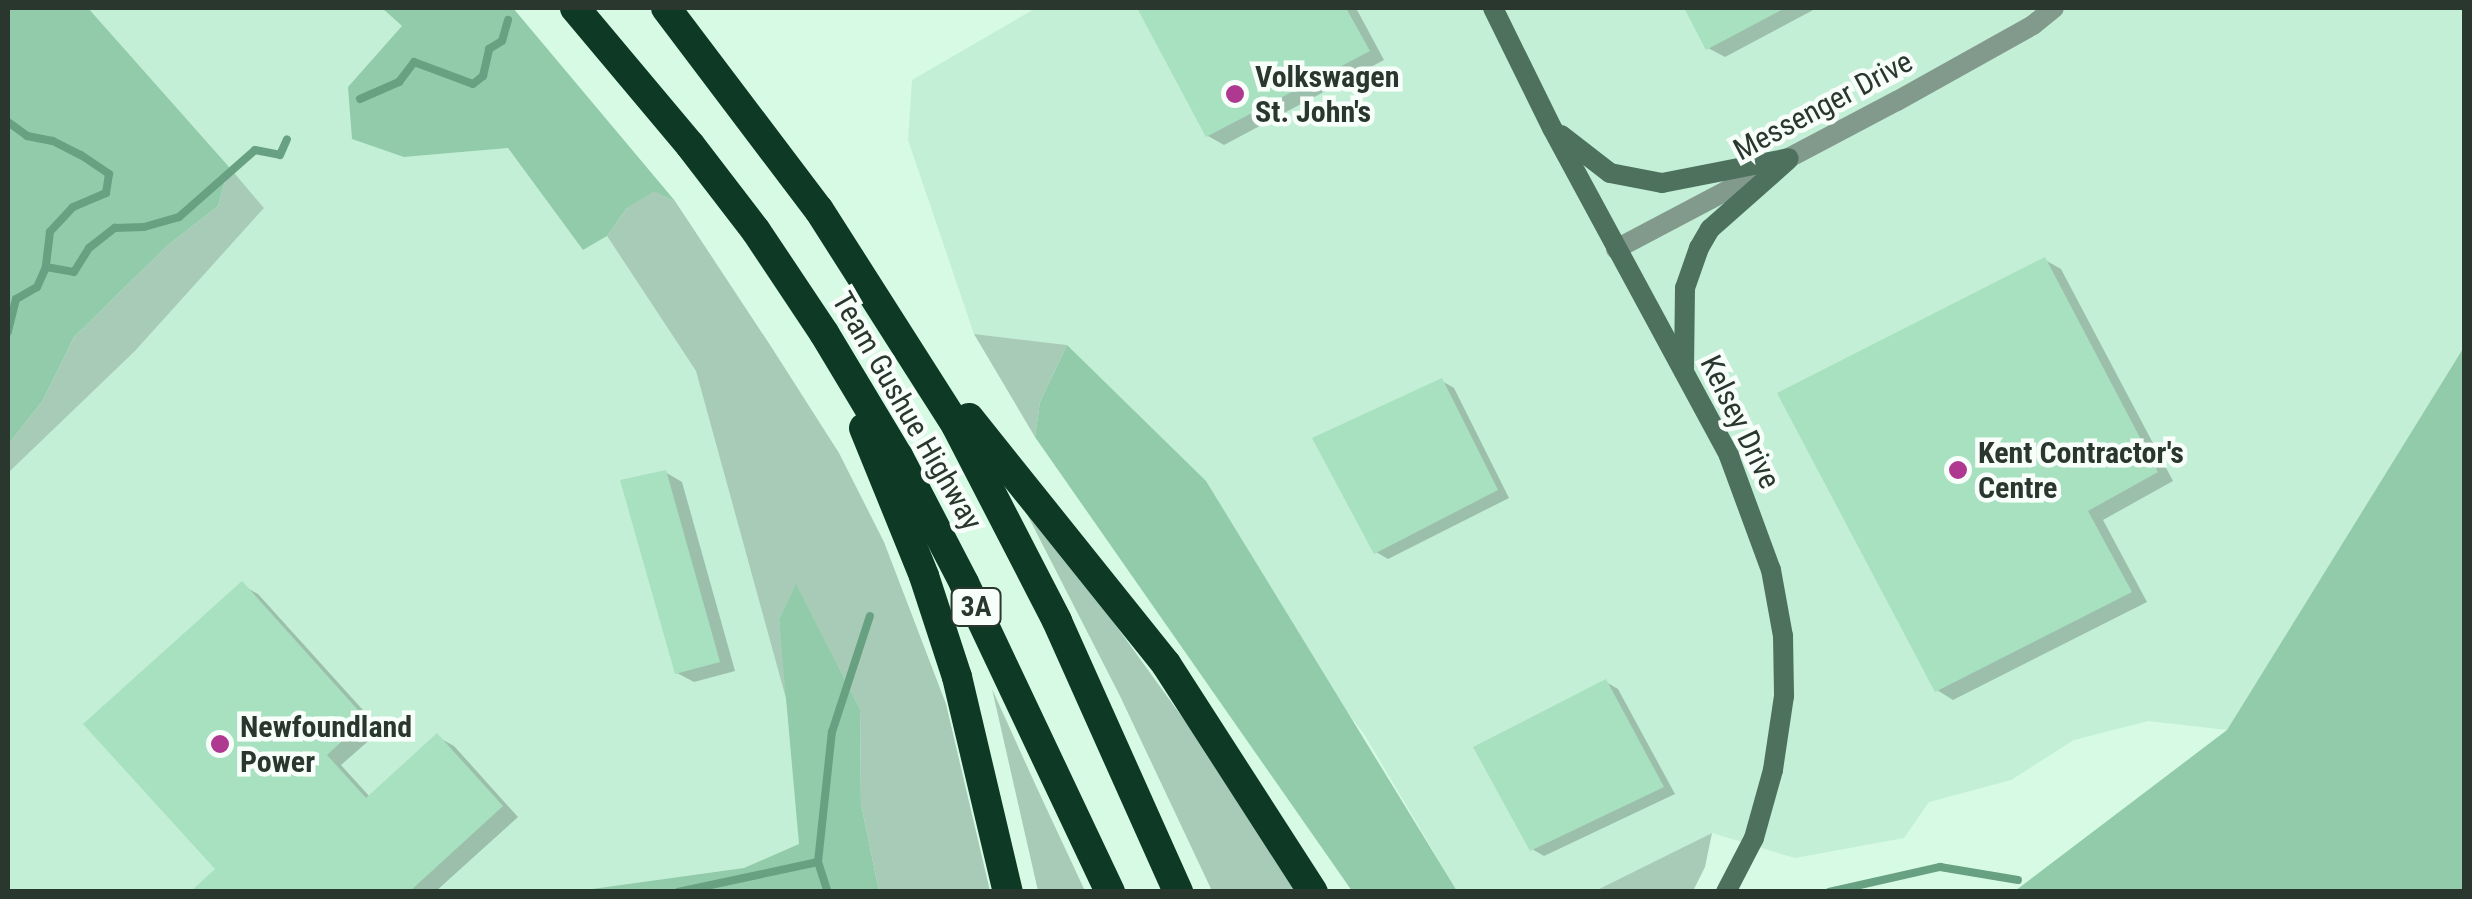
<!DOCTYPE html>
<html>
<head>
<meta charset="utf-8">
<style>
	body { margin:0 }
	#map { position:relative; width:2472px; height:899px; overflow:hidden; background:#d6fae4; font-family:"Roboto Condensed",sans-serif }
	div>[style] { position:absolute }
	.built>* { inset:0; background:#c3efd6 }
	.green>* { inset:0; background:#a8cbb7 }
	.forest>* { inset:0; background:#91cbaa }
	.shadow>* { inset:0; background:#0003 }
	.stream>* { height:8px; margin:-4px; padding:0 4px; transform-origin:4px; border-radius:4px; background:#68a182 }
	.building>* { inset:0; background:#a7e1c0 }
	.street>* { height:20px; margin:-10px; padding:0 10px; transform-origin:10px; border-radius:10px; background:#829a8c }
	.secondary>* { height:20px; margin:-10px; padding:0 10px; transform-origin:10px; border-radius:10px; background:#4d715d }
	.highway>* { height:30px; margin:-15px; padding:0 15px; transform-origin:15px; border-radius:15px; background:#0d3925 }
	.dots>* { width:28px; height:28px; translate:-50% -50%; box-sizing:border-box; border:5px solid #f8fffa; border-radius:50% }
	span { translate:-50% -50%; white-space:nowrap; text-align:center; line-height:1.15; -webkit-text-stroke:9px #f8fffa; paint-order:stroke }
	.shield-label span { padding:2px 8px; background:#f8fffa; border:2px solid; border-radius:8px; -webkit-text-stroke-width:0 }
	.shield-label { font-size:28px; color:#29372f; font-weight:700 }
	.poi-label { font-size:30px; color:#29372f; font-weight:700 }
	.left { translate:0 -50%; text-align:left }
	.street-label { font-size:30px; color:#29372f }
	.frame { position:absolute; inset:0; border:10px solid #29372f; pointer-events:none }
</style>
</head>
<body>
<div id="map">
	<div class="built">
		<div style="clip-path:polygon(88px 8px,382px 8px,402px 26px,404px 157px,508px 148px,583px 250px,607px 236px,696px 371px,725px 464px,790px 713px,799px 844px,796px 891px,8px 892px,8px 473px,135px 351px,264px 208px)"></div>
		<div style="clip-path:polygon(1036px 8px,2464px 8px,2464px 347px,2227px 730px,2148px 721px,2074px 740px,2011px 780px,1929px 802px,1904px 838px,1795px 858px,1712px 833px,1595px 891px,1457px 891px,1364px 734px,1067px 345px,974px 334px,908px 140px,912px 80px)"></div>
	</div>
	<div class="green">
		<div style="clip-path:polygon(229px 167px,264px 208px,135px 351px,8px 473px,8px 445px,43px 400px,74px 337px,167px 246px,218px 206px)"></div>
		<div style="clip-path:polygon(654px 190px,675px 201px,772px 348px,839px 453px,884px 542px,946px 704px,990px 891px,879px 891px,861px 804px,860px 709px,796px 585px,779px 619px,790px 713px,696px 371px,607px 236px,626px 209px)"></div>
		<div style="clip-path:polygon(974px 334px,1067px 345px,1040px 402px,1035px 437px)"></div>
		<div style="clip-path:polygon(1007px 475px,1211px 757px,1303px 891px,1212px 891px,1120px 696px)"></div>
		<div style="clip-path:polygon(992px 689px,1036px 786px,1085px 891px,1038px 891px)"></div>
		<div style="clip-path:polygon(1712px 833px,1705px 867px,1693px 891px,1595px 891px)"></div>
	</div>
	<div class="forest">
		<div style="clip-path:polygon(8px 8px,88px 8px,229px 167px,218px 206px,167px 246px,74px 337px,43px 400px,8px 445px)"></div>
		<div style="clip-path:polygon(382px 8px,513px 8px,675px 201px,654px 191px,626px 209px,607px 236px,583px 250px,508px 148px,404px 157px,352px 139px,348px 87px,402px 26px)"></div>
		<div style="clip-path:polygon(1067px 345px,1206px 481px,1457px 891px,1352px 891px,1035px 437px,1040px 402px)"></div>
		<div style="clip-path:polygon(2464px 347px,2464px 891px,2015px 891px,2227px 730px)"></div>
		<div style="clip-path:polygon(796px 584px,860px 709px,861px 804px,879px 891px,578px 891px,744px 868px,799px 844px,779px 619px)"></div>
	</div>
	<div class="shadow">
		<div style="clip-path:polygon(1141px 8px,1356px 8px,1384px 60px,1224px 145px,1208px 136px)"></div>
		<div style="clip-path:polygon(1687px 8px,1817px 8px,1725px 57px,1708px 48px)"></div>
		<div style="clip-path:polygon(2045px 260px,2061px 269px,2173px 481px,2103px 520px,2147px 602px,1953px 700px,1937px 690px)"></div>
		<div style="clip-path:polygon(1442px 381px,1454px 388px,1509px 498px,1388px 559px,1376px 552px)"></div>
		<div style="clip-path:polygon(665px 472px,682px 482px,735px 671px,694px 682px,677px 673px)"></div>
		<div style="clip-path:polygon(242px 585px,258px 594px,381px 730px,341px 765px,370px 797px,438px 737px,454px 746px,518px 817px,435px 892px,194px 892px,218px 870px)"></div>
		<div style="clip-path:polygon(1606px 682px,1618px 689px,1675px 794px,1544px 856px,1532px 849px)"></div>
	</div>
	<div class="stream">
		<div style="left:360px;top:99px;width:43px;rotate:-23.6deg"></div>
		<div style="left:399px;top:82px;width:25px;rotate:-53deg"></div>
		<div style="left:414px;top:62px;width:63px;rotate:20.4deg"></div>
		<div style="left:473px;top:84px;width:13px;rotate:-39deg"></div>
		<div style="left:483px;top:76px;width:28px;rotate:-77deg"></div>
		<div style="left:489px;top:49px;width:15px;rotate:-32deg"></div>
		<div style="left:502px;top:41px;width:22px;rotate:-74deg"></div>
		<div style="left:8px;top:122px;width:24px;rotate:36deg"></div>
		<div style="left:27px;top:136px;width:26px;rotate:11deg"></div>
		<div style="left:53px;top:141px;width:31px;rotate:27deg"></div>
		<div style="left:81px;top:155px;width:34px;rotate:34deg"></div>
		<div style="left:109px;top:174px;width:19px;rotate:99deg"></div>
		<div style="left:106px;top:193px;width:36px;rotate:157deg"></div>
		<div style="left:73px;top:207px;width:34px;rotate:133deg"></div>
		<div style="left:50px;top:232px;width:35px;rotate:97deg"></div>
		<div style="left:46px;top:267px;width:22px;rotate:114deg"></div>
		<div style="left:37px;top:287px;width:24px;rotate:150deg"></div>
		<div style="left:16px;top:299px;width:34px;rotate:104deg"></div>
		<div style="left:46px;top:267px;width:28px;rotate:10deg"></div>
		<div style="left:74px;top:272px;width:28px;rotate:-58deg"></div>
		<div style="left:89px;top:248px;width:33px;rotate:-38deg"></div>
		<div style="left:115px;top:228px;width:29px;rotate:-2deg"></div>
		<div style="left:144px;top:227px;width:36px;rotate:-16deg"></div>
		<div style="left:179px;top:217px;width:101px;rotate:-41.4deg"></div>
		<div style="left:255px;top:150px;width:25px;rotate:11deg"></div>
		<div style="left:280px;top:155px;width:17px;rotate:-66deg"></div>
		<div style="left:818px;top:862px;width:32px;rotate:72deg"></div>
		<div style="left:678px;top:892px;width:143px;rotate:-12.1deg"></div>
		<div style="left:818px;top:862px;width:131px;rotate:-83.9deg"></div>
		<div style="left:832px;top:732px;width:122px;rotate:-71.9deg"></div>
		<div style="left:1829px;top:892px;width:114px;rotate:-12.7deg"></div>
		<div style="left:1940px;top:867px;width:79px;rotate:9.5deg"></div>
	</div>
	<div class="building">
		<div style="clip-path:polygon(1137px 8px,1346px 8px,1370px 51px,1206px 137px)"></div>
		<div style="clip-path:polygon(1684px 8px,1785px 8px,1706px 50px)"></div>
		<div style="clip-path:polygon(2045px 257px,2158px 472px,2088px 511px,2132px 592px,1935px 692px,1777px 393px)"></div>
		<div style="clip-path:polygon(1442px 378px,1498px 490px,1374px 554px,1312px 438px)"></div>
		<div style="clip-path:polygon(666px 470px,720px 662px,675px 674px,620px 480px)"></div>
		<div style="clip-path:polygon(242px 581px,366px 719px,327px 755px,366px 798px,437px 733px,503px 806px,409px 892px,190px 892px,215px 869px,83px 724px)"></div>
		<div style="clip-path:polygon(1606px 679px,1664px 787px,1530px 851px,1473px 747px)"></div>
	</div>
	<div class="street">
		<div style="left:1616px;top:249px;width:318px;rotate:-27.8deg"></div>
		<div style="left:1897px;top:101px;width:156px;rotate:-29.2deg"></div>
		<div style="left:2033px;top:25px;width:27px;rotate:-39deg"></div>
	</div>
	<div class="secondary">
		<div style="left:1493px;top:8px;width:134px;rotate:63.8deg"></div>
		<div style="left:1552px;top:128px;width:373px;rotate:61.6deg"></div>
		<div style="left:1729px;top:456px;width:121px;rotate:69.8deg"></div>
		<div style="left:1771px;top:570px;width:67px;rotate:79.7deg"></div>
		<div style="left:1783px;top:636px;width:60px;rotate:89deg"></div>
		<div style="left:1784px;top:696px;width:75px;rotate:98.5deg"></div>
		<div style="left:1773px;top:770px;width:71px;rotate:105.6deg"></div>
		<div style="left:1754px;top:838px;width:61px;rotate:117.4deg"></div>
		<div style="left:1561px;top:135px;width:62px;rotate:37.8deg"></div>
		<div style="left:1610px;top:173px;width:53px;rotate:10.9deg"></div>
		<div style="left:1662px;top:183px;width:129px;rotate:-11.1deg"></div>
		<div style="left:1684px;top:370px;width:82px;rotate:-89.3deg"></div>
		<div style="left:1685px;top:288px;width:42px;rotate:-70.7deg"></div>
		<div style="left:1699px;top:248px;width:22px;rotate:-60deg"></div>
		<div style="left:1710px;top:229px;width:104px;rotate:-41.5deg"></div>
	</div>
	<div class="highway">
		<div style="left:575px;top:8px;width:179px;rotate:50deg"></div>
		<div style="left:690px;top:145px;width:108px;rotate:52.5deg"></div>
		<div style="left:756px;top:231px;width:123px;rotate:56.3deg"></div>
		<div style="left:824px;top:333px;width:144px;rotate:59deg"></div>
		<div style="left:898px;top:456px;width:143px;rotate:62.5deg"></div>
		<div style="left:964px;top:583px;width:342px;rotate:64.7deg"></div>
		<div style="left:666px;top:8px;width:253px;rotate:52.9deg"></div>
		<div style="left:819px;top:210px;width:255px;rotate:57.5deg"></div>
		<div style="left:956px;top:425px;width:220px;rotate:62.7deg"></div>
		<div style="left:1057px;top:621px;width:297px;rotate:65.9deg"></div>
		<div style="left:969px;top:418px;width:315px;rotate:51.3deg"></div>
		<div style="left:1166px;top:664px;width:271px;rotate:57.2deg"></div>
		<div style="left:864px;top:428px;width:160px;rotate:67.9deg"></div>
		<div style="left:924px;top:576px;width:106px;rotate:71.9deg"></div>
		<div style="left:957px;top:677px;width:221px;rotate:76.7deg"></div>
	</div>
	<div class="dots">
		<div style="left:1235px;top:94px;background:#af3991"></div>
		<div style="left:1958px;top:470px;background:#af3991"></div>
		<div style="left:220px;top:744px;background:#af3991"></div>
	</div>
	<div class="shield-label">
		<span style="left:976px;top:607px">3A</span>
	</div>
	<div class="poi-label">
		<span class="left" style="left:1255px;top:94px">Volkswagen<br>St. John's</span>
		<span class="left" style="left:1978px;top:470px">Kent Contractor's<br>Centre</span>
		<span class="left" style="left:240px;top:744px">Newfoundland<br>Power</span>
	</div>
	<div class="street-label">
		<span style="left:1823px;top:106px;rotate:-28deg">Messenger Drive</span>
		<span style="left:907px;top:411px;rotate:60deg">Team Gushue Highway</span>
		<span style="left:1740px;top:422px;rotate:64deg">Kelsey Drive</span>
	</div>
	<div class="frame"></div>
</div>
</body>
</html>
